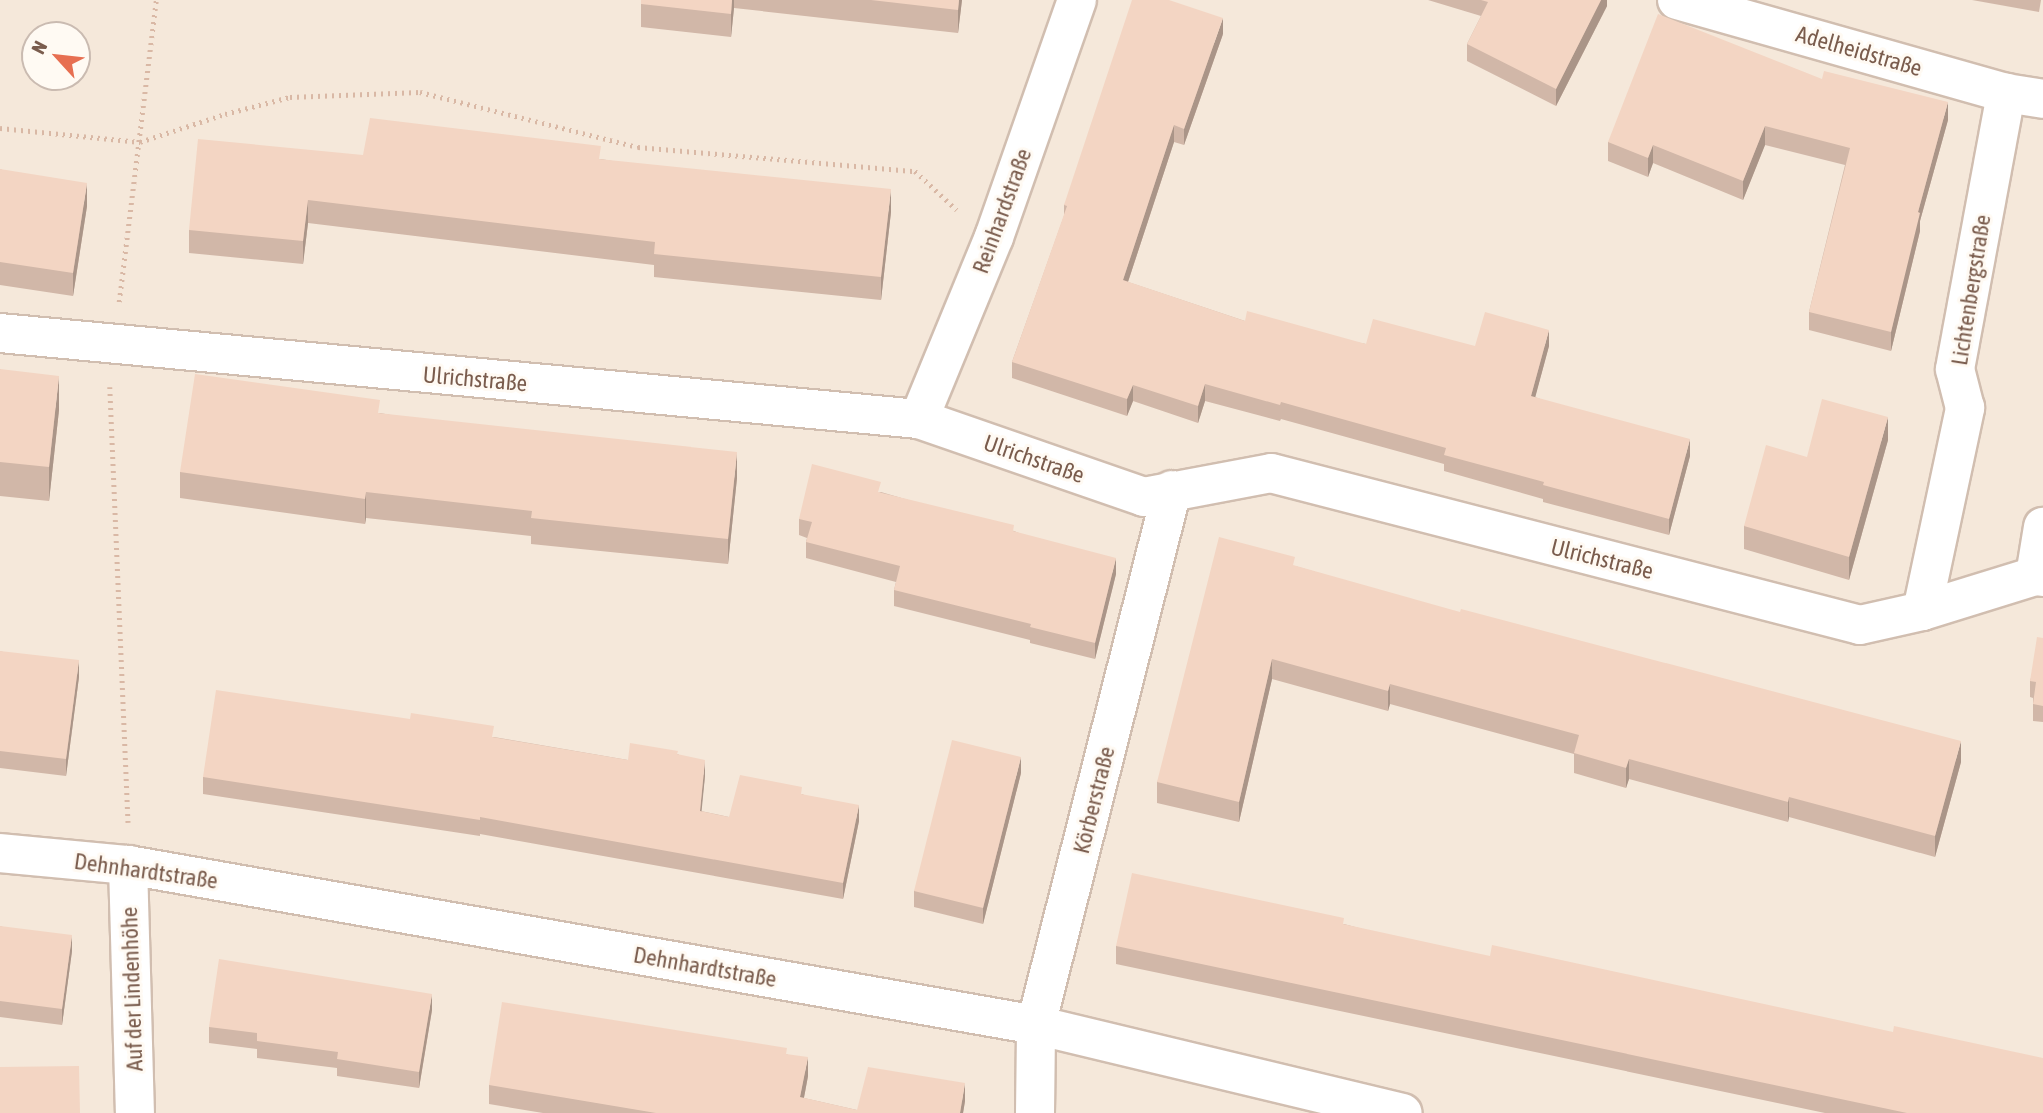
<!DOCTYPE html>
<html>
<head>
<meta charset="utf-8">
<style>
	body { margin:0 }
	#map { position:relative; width:2043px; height:1113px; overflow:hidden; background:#fdf6ec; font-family:"Asap Condensed",sans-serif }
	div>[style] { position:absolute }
	.residential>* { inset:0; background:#f5e8da }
	.path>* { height:4.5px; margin-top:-2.25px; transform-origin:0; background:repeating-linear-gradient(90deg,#d9b8a5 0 2px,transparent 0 7px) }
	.roads { filter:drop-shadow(2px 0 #d1beb0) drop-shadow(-2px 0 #d1beb0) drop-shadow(0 2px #d1beb0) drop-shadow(0 -2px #d1beb0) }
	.minor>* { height:38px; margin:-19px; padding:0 19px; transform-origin:19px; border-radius:19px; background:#fff }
	.wall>* { inset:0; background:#d1b7a8 }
	.shaded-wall>* { inset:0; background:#aa9588 }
	.building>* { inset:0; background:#f3d5c3 }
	span { translate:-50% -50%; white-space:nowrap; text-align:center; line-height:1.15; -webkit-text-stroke:6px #fffaf3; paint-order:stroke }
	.street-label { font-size:23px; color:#7a5c4d }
	.north { position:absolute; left:21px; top:21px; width:70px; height:70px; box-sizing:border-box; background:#fffaf3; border:2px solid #cabbb1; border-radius:50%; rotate:297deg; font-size:19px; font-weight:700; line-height:28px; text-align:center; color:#7a5c4d }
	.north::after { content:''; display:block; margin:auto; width:24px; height:32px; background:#e76f51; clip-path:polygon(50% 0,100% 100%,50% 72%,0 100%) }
</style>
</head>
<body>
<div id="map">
	<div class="residential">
		<div style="clip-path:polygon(evenodd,0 0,2043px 0,2043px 1113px,0 1113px,0 0,35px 35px,77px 35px,77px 77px,35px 77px,35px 35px)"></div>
	</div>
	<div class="path">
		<div style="left:0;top:128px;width:141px;rotate:5.7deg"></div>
		<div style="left:140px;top:142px;width:89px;rotate:-18.2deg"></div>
		<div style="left:225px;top:114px;width:67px;rotate:-14.7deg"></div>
		<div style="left:290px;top:97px;width:130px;rotate:-2.2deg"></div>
		<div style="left:420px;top:92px;width:225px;rotate:14.2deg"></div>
		<div style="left:638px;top:147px;width:278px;rotate:5deg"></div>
		<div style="left:915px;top:171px;width:57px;rotate:42.9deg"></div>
		<div style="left:119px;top:302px;width:304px;rotate:-83deg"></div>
		<div style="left:110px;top:387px;width:436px;rotate:87.6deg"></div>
	</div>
	<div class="roads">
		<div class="minor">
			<div style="left:1677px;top:0;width:342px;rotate:15.8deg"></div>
			<div style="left:2006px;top:93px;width:37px;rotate:9deg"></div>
			<div style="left:0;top:333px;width:923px;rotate:5.35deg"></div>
			<div style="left:919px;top:419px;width:238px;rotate:19.1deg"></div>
			<div style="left:1144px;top:497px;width:129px;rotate:-10.7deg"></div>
			<div style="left:1271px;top:473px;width:608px;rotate:14.47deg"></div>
			<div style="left:1860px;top:625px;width:64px;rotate:-12.7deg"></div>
			<div style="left:1922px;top:611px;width:118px;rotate:-17.2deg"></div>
			<div style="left:2035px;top:576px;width:8px;rotate:7deg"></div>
			<div style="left:919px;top:419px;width:197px;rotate:-67.6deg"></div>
			<div style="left:994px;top:237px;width:251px;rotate:-70.7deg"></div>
			<div style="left:2035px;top:576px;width:50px;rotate:-80.7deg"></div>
			<div style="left:1922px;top:611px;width:208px;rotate:-78deg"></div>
			<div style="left:1965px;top:408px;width:40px;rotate:-104.4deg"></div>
			<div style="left:1955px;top:369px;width:281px;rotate:-79.5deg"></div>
			<div style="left:0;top:853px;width:129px;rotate:5.4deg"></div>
			<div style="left:128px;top:865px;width:922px;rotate:9.99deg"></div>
			<div style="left:1036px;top:1025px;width:377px;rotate:13.5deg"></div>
			<div style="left:128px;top:865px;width:248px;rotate:88.4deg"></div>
			<div style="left:1035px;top:1113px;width:88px;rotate:-89.3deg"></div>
			<div style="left:1036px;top:1025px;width:552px;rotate:-75.74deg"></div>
		</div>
	</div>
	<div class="wall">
		<div style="clip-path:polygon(641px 0,962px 0,958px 33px,734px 8px,731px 37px,641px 27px)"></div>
		<div style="clip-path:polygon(1428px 0,1607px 0,1607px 6px,1556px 106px,1467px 61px,1467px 44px,1481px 16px)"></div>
		<div style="clip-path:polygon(1972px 0,2041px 0,2039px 12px)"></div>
		<div style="clip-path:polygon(1223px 34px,1184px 145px,1174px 142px,1128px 282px,1245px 321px,1366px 344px,1475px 346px,1549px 346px,1535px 397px,1690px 456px,1669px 535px,1543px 502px,1543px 499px,1444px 471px,1444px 464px,1281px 419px,1280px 421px,1205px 401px,1198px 423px,1133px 401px,1127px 416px,1012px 378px,1012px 362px,1064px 216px,1064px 205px)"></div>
		<div style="clip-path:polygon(1822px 79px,1948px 120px,1920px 221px,1920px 231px,1891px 351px,1809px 330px,1809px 312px,1845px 165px,1765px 145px,1743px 200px,1653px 163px,1648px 177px,1608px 161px,1608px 142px)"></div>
		<div style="clip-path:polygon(363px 155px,601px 159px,891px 212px,881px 300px,654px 277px,654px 265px,308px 223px,303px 264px,189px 253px,189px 230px)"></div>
		<div style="clip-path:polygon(0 169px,87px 206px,73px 296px,0 285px)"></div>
		<div style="clip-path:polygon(0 369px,59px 410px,49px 501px,0 496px)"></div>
		<div style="clip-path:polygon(380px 413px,737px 478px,728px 564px,531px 544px,531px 536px,366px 518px,365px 524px,180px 498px,180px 472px)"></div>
		<div style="clip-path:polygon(1888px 440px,1849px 580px,1744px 549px,1744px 526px,1807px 457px)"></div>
		<div style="clip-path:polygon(881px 492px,1014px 531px,1116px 574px,1095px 659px,1030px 643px,1030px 640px,894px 606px,894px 590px,896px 582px,806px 558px,806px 542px,807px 538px,799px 535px,799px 519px)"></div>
		<div style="clip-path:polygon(1295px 566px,1961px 762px,1935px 857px,1789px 817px,1788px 822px,1629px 779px,1626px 788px,1574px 773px,1574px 754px,1390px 704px,1388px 711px,1272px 679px,1239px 822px,1157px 803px,1157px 782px)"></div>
		<div style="clip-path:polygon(2043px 638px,2043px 722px,2033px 721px,2033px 698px,2030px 697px,2030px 681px)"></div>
		<div style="clip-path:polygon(0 651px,79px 677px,66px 776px,0 768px)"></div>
		<div style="clip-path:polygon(494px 737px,628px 760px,678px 754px,705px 776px,701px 811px,729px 817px,802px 794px,859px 821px,843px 899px,480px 834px,480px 836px,203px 794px,203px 777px)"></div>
		<div style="clip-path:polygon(1021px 773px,983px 924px,914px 907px,914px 891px)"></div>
		<div style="clip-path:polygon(1344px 924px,2043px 1113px,1825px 1113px,1116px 964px,1116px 946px)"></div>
		<div style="clip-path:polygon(0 926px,72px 951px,62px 1025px,0 1017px)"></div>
		<div style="clip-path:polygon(432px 1010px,419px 1088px,337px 1076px,337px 1068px,257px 1058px,257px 1049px,209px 1043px,209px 1027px)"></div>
		<div style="clip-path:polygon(787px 1054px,808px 1076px,804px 1098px,857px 1110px,965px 1101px,963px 1113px,543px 1113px,489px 1104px,489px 1085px)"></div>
	</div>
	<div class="shaded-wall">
		<div style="clip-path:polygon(732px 0,734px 0,734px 8px,731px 37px,731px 14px)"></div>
		<div style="clip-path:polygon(959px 0,962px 0,958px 33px,958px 10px)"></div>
		<div style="clip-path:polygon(1601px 0,1607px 0,1607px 6px,1556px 106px,1556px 89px)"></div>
		<div style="clip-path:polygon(1223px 18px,1223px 34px,1184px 145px,1184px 129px)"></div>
		<div style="clip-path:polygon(1948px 102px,1948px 120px,1920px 221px,1920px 231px,1891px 351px,1891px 332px,1918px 212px)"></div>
		<div style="clip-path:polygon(1174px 125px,1174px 142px,1123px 297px,1123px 280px)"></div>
		<div style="clip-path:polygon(1765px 126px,1765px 145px,1743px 200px,1743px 181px)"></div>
		<div style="clip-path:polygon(1653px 145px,1653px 163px,1648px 177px,1648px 158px)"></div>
		<div style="clip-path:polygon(87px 183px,87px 206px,73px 296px,73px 273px)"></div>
		<div style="clip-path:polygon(891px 189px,891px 212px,881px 300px,881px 277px)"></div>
		<div style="clip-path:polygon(308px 200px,308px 223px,303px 264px,303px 241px)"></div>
		<div style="clip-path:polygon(1549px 330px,1549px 346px,1531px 413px,1531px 396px)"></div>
		<div style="clip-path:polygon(59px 376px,59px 410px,49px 501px,49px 467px)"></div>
		<div style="clip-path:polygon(1205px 384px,1205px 401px,1198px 423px,1198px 406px)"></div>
		<div style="clip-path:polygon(1133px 385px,1133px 401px,1127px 416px,1127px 399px)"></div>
		<div style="clip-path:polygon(1888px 417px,1888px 440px,1849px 580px,1849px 557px)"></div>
		<div style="clip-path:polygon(1690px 439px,1690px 456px,1669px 535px,1669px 519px)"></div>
		<div style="clip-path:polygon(737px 452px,737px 478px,728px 564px,728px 539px)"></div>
		<div style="clip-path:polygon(366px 492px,366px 518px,365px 524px,365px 499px)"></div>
		<div style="clip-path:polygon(1116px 558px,1116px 574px,1095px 659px,1095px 643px)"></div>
		<div style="clip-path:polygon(1272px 659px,1272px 679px,1239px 822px,1239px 802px)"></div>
		<div style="clip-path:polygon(79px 660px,79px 677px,66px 776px,66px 759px)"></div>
		<div style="clip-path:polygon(1390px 684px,1390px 704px,1388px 711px,1388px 691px)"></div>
		<div style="clip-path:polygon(1961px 741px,1961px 762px,1935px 857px,1935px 836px)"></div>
		<div style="clip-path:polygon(1021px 757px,1021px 773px,983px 924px,983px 908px)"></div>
		<div style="clip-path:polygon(1629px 759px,1629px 779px,1626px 788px,1626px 768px)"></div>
		<div style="clip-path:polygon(705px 760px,705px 776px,700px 827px,700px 811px)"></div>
		<div style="clip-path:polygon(1789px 797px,1789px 817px,1788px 822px,1788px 802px)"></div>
		<div style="clip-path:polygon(859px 805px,859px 821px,843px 899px,843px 883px)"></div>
		<div style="clip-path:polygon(72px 935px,72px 951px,62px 1025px,62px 1009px)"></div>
		<div style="clip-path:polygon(432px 994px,432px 1010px,419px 1088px,419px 1072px)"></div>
		<div style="clip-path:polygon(808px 1057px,808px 1076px,801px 1113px,800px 1097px)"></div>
		<div style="clip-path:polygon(965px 1083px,965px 1101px,963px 1113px,960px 1113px)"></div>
	</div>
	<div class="building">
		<div style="clip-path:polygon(641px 0,732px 0,731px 14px,641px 4px)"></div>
		<div style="clip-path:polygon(871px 0,959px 0,958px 10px)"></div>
		<div style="clip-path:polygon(1132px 0,1169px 0,1223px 18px,1184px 129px,1174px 125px,1123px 280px,1245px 321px,1247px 311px,1366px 344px,1373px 319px,1475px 346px,1485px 312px,1549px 330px,1531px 396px,1690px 439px,1669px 519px,1543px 485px,1544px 482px,1444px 455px,1446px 448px,1281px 402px,1280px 405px,1205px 384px,1198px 406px,1133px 385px,1127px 399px,1012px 362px,1067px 206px,1064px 205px)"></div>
		<div style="clip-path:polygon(1481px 0,1601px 0,1556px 89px,1467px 44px,1488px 2px)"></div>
		<div style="clip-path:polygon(1658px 14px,1822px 79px,1824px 71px,1948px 102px,1918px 212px,1920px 213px,1891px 332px,1809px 312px,1850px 148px,1765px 126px,1743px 181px,1653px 145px,1648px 158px,1608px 142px)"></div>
		<div style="clip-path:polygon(370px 118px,601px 146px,599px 159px,891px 189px,881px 277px,654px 254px,655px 242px,308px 200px,303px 241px,189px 230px,198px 139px,363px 155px)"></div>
		<div style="clip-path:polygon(0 169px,87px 183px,73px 273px,0 262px)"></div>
		<div style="clip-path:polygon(0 369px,59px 376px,49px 467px,0 462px)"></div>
		<div style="clip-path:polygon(195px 374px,380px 400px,378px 413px,737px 452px,728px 539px,531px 518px,532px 511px,366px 492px,365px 499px,180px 472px)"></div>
		<div style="clip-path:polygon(1822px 399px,1888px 417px,1849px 557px,1744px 526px,1766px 445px,1807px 457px)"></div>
		<div style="clip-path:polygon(812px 464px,881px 482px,878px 492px,1014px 525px,1013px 531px,1116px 558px,1095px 643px,1030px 627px,1031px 624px,894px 590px,900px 566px,806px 542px,812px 522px,799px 519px)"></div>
		<div style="clip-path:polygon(1219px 537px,1295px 557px,1293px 565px,1460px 612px,1461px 609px,1961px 741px,1935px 836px,1789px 797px,1788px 802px,1629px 759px,1626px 768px,1574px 753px,1579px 735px,1390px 684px,1388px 691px,1272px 659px,1239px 802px,1157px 782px)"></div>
		<div style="clip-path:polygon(2037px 637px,2043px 638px,2043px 706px,2033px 704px,2036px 682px,2030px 681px)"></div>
		<div style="clip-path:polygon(0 651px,79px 660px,66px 759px,0 751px)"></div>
		<div style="clip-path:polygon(216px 690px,410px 719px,411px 713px,494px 726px,492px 737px,628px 760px,630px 743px,678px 751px,677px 754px,705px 760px,700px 811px,729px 817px,740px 775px,802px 787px,801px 794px,859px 805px,843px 883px,480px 817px,480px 820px,203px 777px)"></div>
		<div style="clip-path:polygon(952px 740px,1021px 757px,983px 908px,914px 891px)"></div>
		<div style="clip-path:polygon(1132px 873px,1344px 918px,1343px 924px,1490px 956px,1492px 945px,1893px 1032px,1894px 1026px,2043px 1058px,2043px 1113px,1907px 1113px,1116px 946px)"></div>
		<div style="clip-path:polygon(0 926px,72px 935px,62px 1009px,0 1001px)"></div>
		<div style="clip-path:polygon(219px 959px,432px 994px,419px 1072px,337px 1059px,338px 1052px,257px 1041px,257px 1033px,209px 1027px)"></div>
		<div style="clip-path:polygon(502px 1002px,787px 1048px,786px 1054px,808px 1057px,800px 1097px,857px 1110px,868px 1067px,965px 1083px,960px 1113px,656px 1113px,489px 1085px)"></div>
		<div style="clip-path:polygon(79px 1066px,80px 1113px,0 1113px,0 1067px)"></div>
	</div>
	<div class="street-label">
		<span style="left:1859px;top:51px;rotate:16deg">Adelheidstraße</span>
		<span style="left:1002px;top:211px;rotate:-70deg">Reinhardstraße</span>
		<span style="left:1971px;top:290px;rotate:-81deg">Lichtenbergstraße</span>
		<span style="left:475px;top:379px;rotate:5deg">Ulrichstraße</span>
		<span style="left:1034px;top:459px;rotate:19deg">Ulrichstraße</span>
		<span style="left:1602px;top:559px;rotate:14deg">Ulrichstraße</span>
		<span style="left:1094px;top:800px;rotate:-76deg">Körberstraße</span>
		<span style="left:146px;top:871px;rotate:8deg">Dehnhardtstraße</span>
		<span style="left:705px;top:967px;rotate:10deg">Dehnhardtstraße</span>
		<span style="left:132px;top:989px;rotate:-92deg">Auf der Lindenhöhe</span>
	</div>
	<div class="north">N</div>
</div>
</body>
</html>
